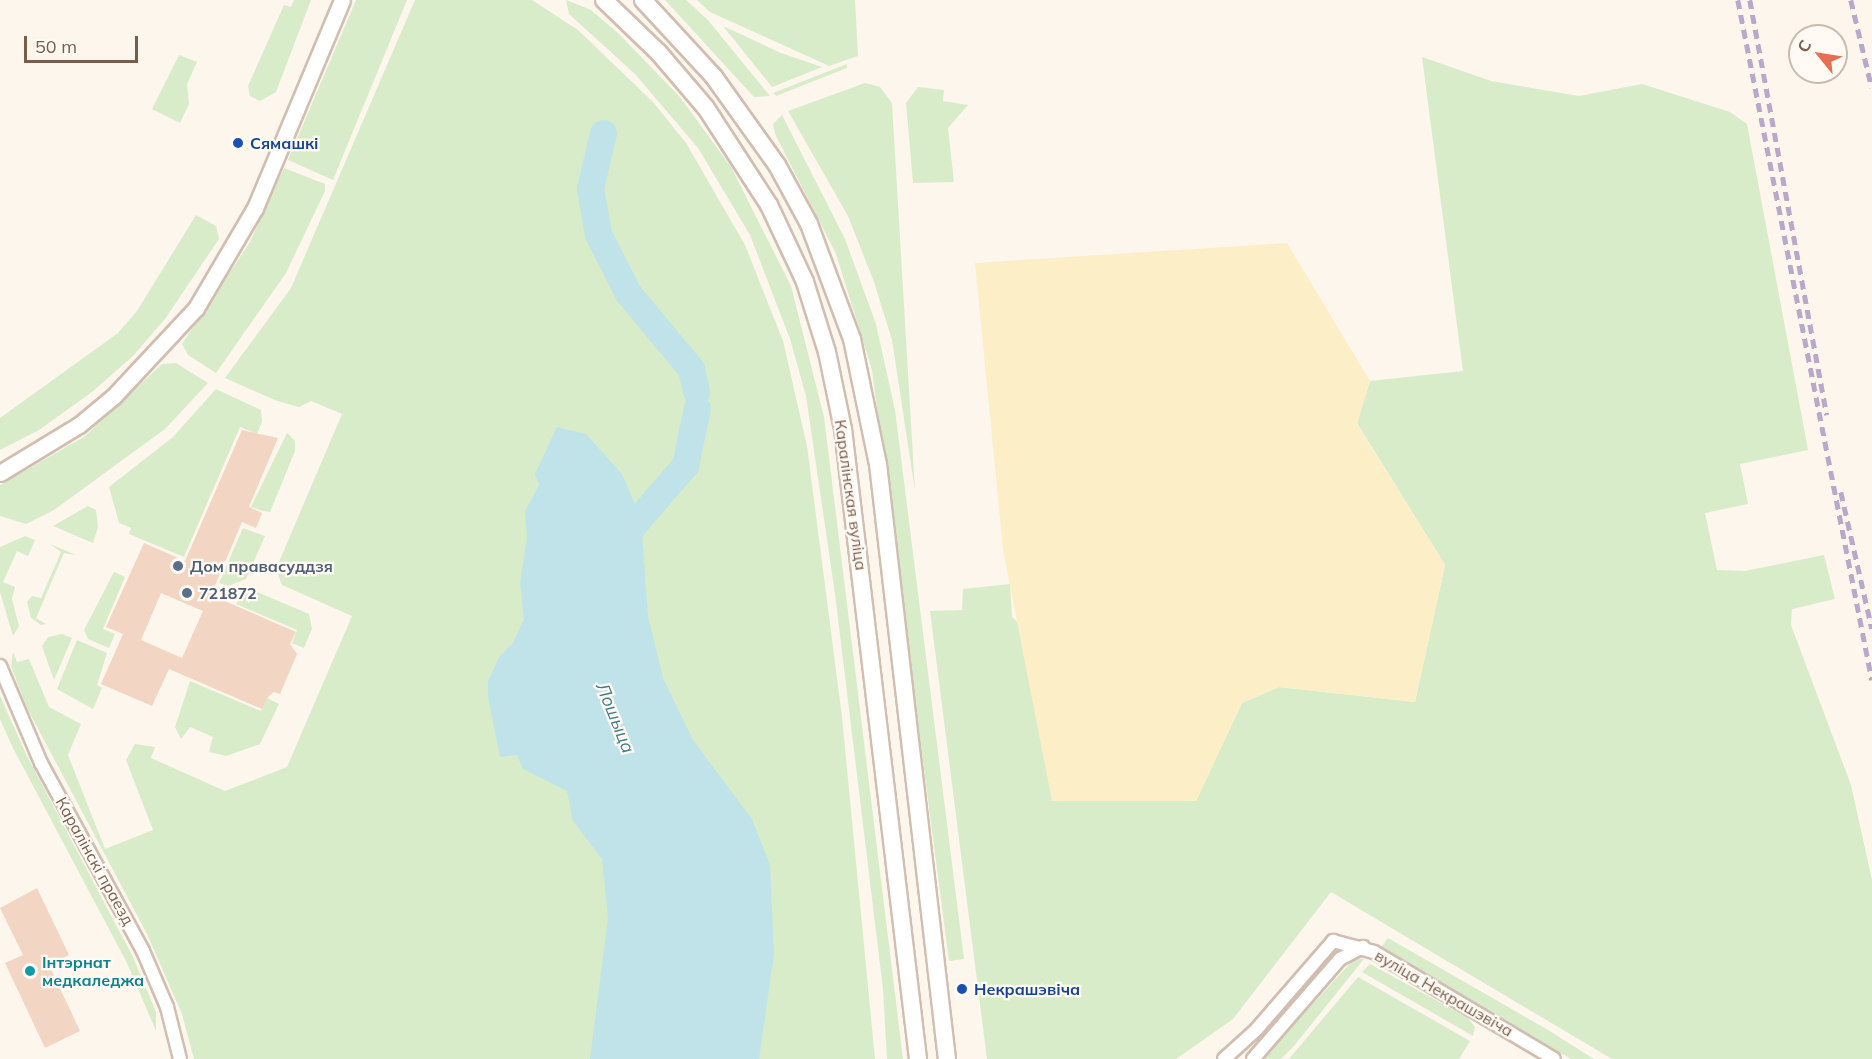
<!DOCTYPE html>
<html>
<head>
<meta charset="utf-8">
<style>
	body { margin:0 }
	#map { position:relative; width:1872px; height:1059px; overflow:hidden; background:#fdf6ec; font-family:Mulish,sans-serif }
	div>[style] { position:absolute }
	.green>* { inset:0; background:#d8ecc9 }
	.sand>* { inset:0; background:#fcefc7 }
	.water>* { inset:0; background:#bfe3e8 }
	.river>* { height:27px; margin:-13.5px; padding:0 13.5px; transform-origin:13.5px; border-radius:13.5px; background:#bfe3e8 }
	.building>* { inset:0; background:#f3d5c3 }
	.roads { filter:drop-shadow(2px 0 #d1beb0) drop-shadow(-2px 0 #d1beb0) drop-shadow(0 2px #d1beb0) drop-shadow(0 -2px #d1beb0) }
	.minor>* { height:12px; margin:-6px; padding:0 6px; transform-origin:6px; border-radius:6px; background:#fff }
	.tertiary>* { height:15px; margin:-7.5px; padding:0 7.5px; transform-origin:7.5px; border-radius:7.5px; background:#fff }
	.secondary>* { height:16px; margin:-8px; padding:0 8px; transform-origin:8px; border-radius:8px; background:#fff }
	.rail>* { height:4.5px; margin-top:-2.25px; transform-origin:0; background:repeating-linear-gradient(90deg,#b9a8c9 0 9px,transparent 0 15px) }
	.dots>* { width:16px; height:16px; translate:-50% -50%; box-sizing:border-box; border:3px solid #fffaf3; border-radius:50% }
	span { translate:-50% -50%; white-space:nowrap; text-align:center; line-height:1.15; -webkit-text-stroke:4.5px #fffaf3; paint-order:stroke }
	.transit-label { font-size:16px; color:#164399; font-weight:700 }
	.left { translate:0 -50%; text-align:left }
	.street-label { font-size:16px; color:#7a5c4d }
	.service-label { font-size:16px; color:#4e5e75; font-weight:700 }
	.culture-label { font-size:16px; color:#0d838f; font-weight:700 }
	.water-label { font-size:18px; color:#437c86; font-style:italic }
	.north { position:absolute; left:1788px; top:24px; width:60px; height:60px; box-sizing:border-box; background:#fffaf3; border:2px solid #cabbb1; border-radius:50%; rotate:300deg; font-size:16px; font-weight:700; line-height:24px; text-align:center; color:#7a5c4d }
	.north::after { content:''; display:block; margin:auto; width:21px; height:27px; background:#e76f51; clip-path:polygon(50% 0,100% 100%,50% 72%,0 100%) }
	.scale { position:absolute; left:24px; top:36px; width:114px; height:27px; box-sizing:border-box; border:3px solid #7a5c4d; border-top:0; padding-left:8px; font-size:18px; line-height:21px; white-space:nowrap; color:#7a5c4d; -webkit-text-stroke:4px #fffaf3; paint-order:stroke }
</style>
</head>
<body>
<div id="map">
	<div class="green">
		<div style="clip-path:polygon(294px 0,311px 0,276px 92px,260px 101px,250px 96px,248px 86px,284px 5px,291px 7px)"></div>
		<div style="clip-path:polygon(356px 0,407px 0,333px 180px,288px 160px)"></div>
		<div style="clip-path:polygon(415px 0,532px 0,578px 30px,654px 103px,686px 143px,745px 245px,783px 341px,807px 446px,842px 717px,875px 1059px,194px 1059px,182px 1014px,147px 934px,26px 706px,11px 666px,13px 652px,17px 662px,29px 659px,49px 707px,81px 724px,68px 755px,105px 849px,153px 830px,126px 760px,135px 744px,155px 747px,151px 758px,225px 791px,287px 767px,352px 616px,282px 585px,276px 569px,342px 414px,311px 401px,299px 407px,277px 401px,225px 378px,291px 288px)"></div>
		<div style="clip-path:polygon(566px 0,591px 10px,617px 32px,680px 97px,731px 167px,791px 286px,824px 417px,903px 1059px,887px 1059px,883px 989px,835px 594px,806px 396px,790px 339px,750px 235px,698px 148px,635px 74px,569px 14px)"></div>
		<div style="clip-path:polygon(665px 0,686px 0,708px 20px,770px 96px,754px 97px)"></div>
		<div style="clip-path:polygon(697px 0,855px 0,858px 56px,829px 66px,710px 12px)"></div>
		<div style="clip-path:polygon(723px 26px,781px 53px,822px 67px,772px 87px)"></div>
		<div style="clip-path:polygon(179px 55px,197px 62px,187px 84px,189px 104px,180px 123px,152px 109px)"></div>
		<div style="clip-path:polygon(1422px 57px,1491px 81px,1579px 96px,1642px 84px,1730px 112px,1747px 124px,1808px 450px,1740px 464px,1748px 504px,1705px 513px,1717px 570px,1745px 571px,1824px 555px,1835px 599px,1792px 609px,1791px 625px,1851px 785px,1872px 880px,1872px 1059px,1612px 1059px,1331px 892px,1233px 1019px,1176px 1059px,987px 1059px,930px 611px,962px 610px,963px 589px,1010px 584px,1012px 617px,1196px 801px,1242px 703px,1279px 687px,1415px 702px,1445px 565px,1357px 423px,1370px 381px,1463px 371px)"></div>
		<div style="clip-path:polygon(847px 64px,847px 68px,776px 96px,773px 93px)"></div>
		<div style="clip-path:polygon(865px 83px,880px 87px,892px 103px,915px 491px,892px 340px,874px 282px,848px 216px,788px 111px)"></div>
		<div style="clip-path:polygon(918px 87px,944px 90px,943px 101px,968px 105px,948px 128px,954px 182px,913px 183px,906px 103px)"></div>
		<div style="clip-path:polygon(782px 115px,845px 239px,876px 324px,895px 410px,964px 959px,949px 961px,872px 370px,836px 254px,775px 134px,773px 124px)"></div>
		<div style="clip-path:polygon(284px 168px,325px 184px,325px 191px,286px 273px,216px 373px,188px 355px,182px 344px,250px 242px)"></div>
		<div style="clip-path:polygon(196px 215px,216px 226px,219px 239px,165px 319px,133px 356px,92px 392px,39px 430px,0 450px,0 418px,118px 333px,137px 311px)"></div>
		<div style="clip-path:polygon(176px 363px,208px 383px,165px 429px,54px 510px,26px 524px,0 516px,0 485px,84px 437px,162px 364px)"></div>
		<div style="clip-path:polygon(216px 389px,261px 410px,262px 422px,257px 434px,240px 427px,184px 557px,129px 534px,131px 528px,119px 523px,109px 487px,173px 437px)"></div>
		<div style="clip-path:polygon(287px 433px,295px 441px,295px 451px,270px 512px,262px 511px,251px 507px)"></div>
		<div style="clip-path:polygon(88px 506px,96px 510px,98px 527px,93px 543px,53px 526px)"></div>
		<div style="clip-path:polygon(243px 528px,265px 536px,246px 579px,228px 586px,219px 583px)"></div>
		<div style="clip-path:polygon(25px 536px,35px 540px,28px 556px,17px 551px,3px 582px,15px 587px,12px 599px,19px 626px,13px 636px,0 592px,0 547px)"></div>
		<div style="clip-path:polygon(50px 544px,76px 555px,64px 553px,36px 618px,46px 624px,41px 625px,31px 618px,27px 602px,32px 596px,41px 598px,61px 552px)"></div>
		<div style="clip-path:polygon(114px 572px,125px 577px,103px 629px,115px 634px,109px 648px,88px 639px,84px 630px)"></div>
		<div style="clip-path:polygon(255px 591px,309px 614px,312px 629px,304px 648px,292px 643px,297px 630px,236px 604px,245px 593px)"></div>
		<div style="clip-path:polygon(62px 634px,72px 638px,54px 680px,42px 646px,48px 637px)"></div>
		<div style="clip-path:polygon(77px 640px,107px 653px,97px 685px,102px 688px,93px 709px,57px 689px)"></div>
		<div style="clip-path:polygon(190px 681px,261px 711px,267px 698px,279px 704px,260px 744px,226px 756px,209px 752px,213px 737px,190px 727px,181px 739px,175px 727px)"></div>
		<div style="clip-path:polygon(0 696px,27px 756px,133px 957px,156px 1012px,156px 1031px,127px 963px,13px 748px,0 719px)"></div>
		<div style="clip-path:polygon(1388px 938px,1548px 1030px,1594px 1059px,1571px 1059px,1380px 949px)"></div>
		<div style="clip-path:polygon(1355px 958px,1364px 959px,1294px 1046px,1281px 1059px,1262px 1059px)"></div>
		<div style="clip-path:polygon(1370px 964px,1467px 1017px,1475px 1027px,1473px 1036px,1362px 972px)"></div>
		<div style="clip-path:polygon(1358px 977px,1470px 1041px,1459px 1059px,1289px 1059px)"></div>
	</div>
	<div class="sand">
		<div style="clip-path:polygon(1287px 243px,1370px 381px,1357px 424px,1445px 565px,1415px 702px,1279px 687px,1242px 703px,1196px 801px,1052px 801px,1003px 550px,975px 263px)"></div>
	</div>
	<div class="water">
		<div style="clip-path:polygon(557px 427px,586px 434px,622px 474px,641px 518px,648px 616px,663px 678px,693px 740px,752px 819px,770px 865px,774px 954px,759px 1059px,590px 1059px,608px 918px,602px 859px,573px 821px,567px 791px,523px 769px,517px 755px,500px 757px,488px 697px,488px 681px,499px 657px,513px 643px,524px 619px,520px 583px,527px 537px,525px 511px,539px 485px,535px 474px)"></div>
	</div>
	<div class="river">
		<div style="left:603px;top:133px;width:57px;rotate:103.3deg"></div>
		<div style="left:590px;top:188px;width:47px;rotate:80.1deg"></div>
		<div style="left:598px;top:234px;width:66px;rotate:63deg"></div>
		<div style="left:628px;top:293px;width:99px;rotate:50.3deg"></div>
		<div style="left:691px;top:369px;width:23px;rotate:77deg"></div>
		<div style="left:616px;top:545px;width:106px;rotate:-49.2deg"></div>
		<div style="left:685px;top:465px;width:58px;rotate:-78.1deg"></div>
	</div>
	<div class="building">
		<div style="clip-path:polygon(evenodd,242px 430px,278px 438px,249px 507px,262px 513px,256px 528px,242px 522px,211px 595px,296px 632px,290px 644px,297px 654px,280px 694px,274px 692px,268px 697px,262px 709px,169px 669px,152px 706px,101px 684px,123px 634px,106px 627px,144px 543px,185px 561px,242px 430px,161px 593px,203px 611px,182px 658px,141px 640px,161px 593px)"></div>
		<div style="clip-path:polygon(37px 888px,69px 955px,49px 965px,80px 1031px,45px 1048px,5px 963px,23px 955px,0 908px)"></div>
	</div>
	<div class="roads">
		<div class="minor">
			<div style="left:0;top:666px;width:105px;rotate:67.1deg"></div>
			<div style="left:41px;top:763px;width:214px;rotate:61.5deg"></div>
			<div style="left:143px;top:951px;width:61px;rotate:66.8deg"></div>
			<div style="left:167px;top:1007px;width:54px;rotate:76deg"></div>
			<div style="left:1224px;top:1059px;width:43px;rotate:-42.2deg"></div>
			<div style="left:1256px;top:1030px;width:118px;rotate:-49.1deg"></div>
			<div style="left:1333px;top:941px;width:42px;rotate:15deg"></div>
			<div style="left:1374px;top:952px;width:209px;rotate:30.7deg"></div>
			<div style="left:1253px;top:1059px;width:133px;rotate:-49deg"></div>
			<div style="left:1340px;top:959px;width:26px;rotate:-28deg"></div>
		</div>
		<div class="tertiary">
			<div style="left:0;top:473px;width:92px;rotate:-31.3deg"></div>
			<div style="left:79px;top:425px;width:45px;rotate:-39.6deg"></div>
			<div style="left:114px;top:396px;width:120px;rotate:-47deg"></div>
			<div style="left:196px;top:308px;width:116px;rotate:-59.5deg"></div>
			<div style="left:255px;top:208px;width:225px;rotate:-67.3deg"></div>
		</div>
		<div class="secondary">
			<div style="left:604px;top:0;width:76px;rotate:43.9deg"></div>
			<div style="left:659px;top:53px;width:72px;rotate:49.5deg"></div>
			<div style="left:706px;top:108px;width:116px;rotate:57deg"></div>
			<div style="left:769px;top:205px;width:85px;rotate:64.9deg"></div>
			<div style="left:805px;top:282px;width:73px;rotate:72.6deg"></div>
			<div style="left:827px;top:352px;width:79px;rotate:78.3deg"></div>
			<div style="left:843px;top:429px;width:634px;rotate:83.21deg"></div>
			<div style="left:643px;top:0;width:105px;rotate:47.3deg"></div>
			<div style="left:714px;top:77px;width:108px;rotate:54.4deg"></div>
			<div style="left:777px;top:165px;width:67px;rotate:61.5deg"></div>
			<div style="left:809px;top:224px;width:123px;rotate:69.5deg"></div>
			<div style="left:852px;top:339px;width:128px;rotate:78.3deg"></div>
			<div style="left:878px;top:464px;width:599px;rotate:83.39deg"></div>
		</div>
	</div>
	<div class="rail">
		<div style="left:1738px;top:0;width:693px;rotate:78.85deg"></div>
		<div style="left:1750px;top:0;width:422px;rotate:79.5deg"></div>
		<div style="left:1851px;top:0;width:90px;rotate:76.6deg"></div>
		<div style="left:1841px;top:492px;width:140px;rotate:77.2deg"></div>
	</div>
	<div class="dots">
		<div style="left:238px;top:143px;background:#1a4fb4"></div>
		<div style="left:178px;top:566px;background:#5c6f8a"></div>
		<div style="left:187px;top:593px;background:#5c6f8a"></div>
		<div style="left:30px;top:971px;background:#0f9aa8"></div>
		<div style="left:962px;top:989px;background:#1a4fb4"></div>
	</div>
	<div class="transit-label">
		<span class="left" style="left:250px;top:143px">Сямашкі</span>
		<span class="left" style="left:974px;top:989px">Некрашэвіча</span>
	</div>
	<div class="street-label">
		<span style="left:851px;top:495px;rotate:82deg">Каралінская вуліца</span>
		<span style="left:95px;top:861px;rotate:61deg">Каралінскі праезд</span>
		<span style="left:1444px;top:993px;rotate:30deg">вуліца Некрашэвіча</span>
	</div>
	<div class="service-label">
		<span class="left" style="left:190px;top:566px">Дом правасуддзя</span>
		<span class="left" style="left:199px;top:593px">721872</span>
	</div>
	<div class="culture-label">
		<span class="left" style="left:42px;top:971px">Інтэрнат<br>медкаледжа</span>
	</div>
	<div class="water-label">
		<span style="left:615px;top:718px;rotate:68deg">Лошыца</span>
	</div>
	<div class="north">С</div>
	<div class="scale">50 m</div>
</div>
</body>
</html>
